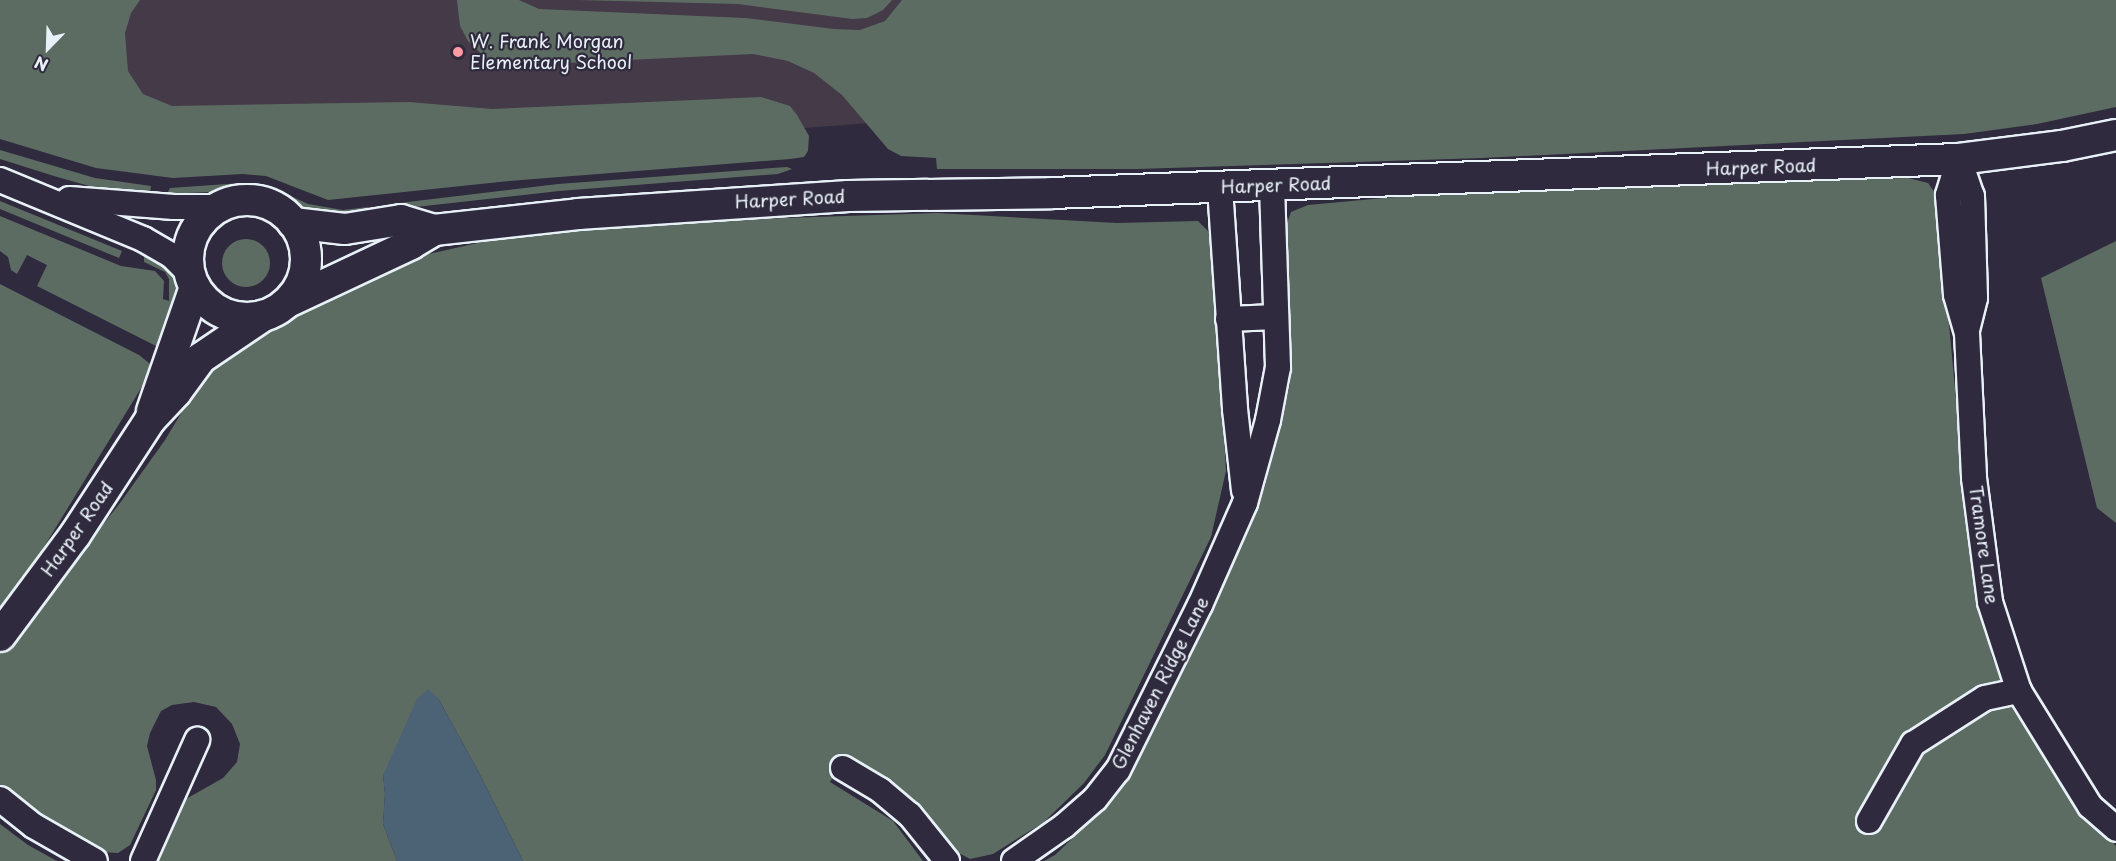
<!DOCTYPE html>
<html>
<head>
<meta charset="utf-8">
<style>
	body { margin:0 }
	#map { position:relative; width:2116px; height:861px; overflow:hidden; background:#2f2a3d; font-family:"Playpen Sans",sans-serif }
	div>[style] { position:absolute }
	.built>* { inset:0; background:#443a48 }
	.green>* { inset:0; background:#5d6c62 }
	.round { border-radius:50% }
	.water>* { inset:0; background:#4c6376 }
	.roads { filter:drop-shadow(2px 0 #e8f1f8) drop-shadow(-2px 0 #e8f1f8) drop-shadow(0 2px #e8f1f8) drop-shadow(0 -2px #e8f1f8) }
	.minor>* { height:24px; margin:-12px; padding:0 12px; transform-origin:12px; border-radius:12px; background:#2f2a3d }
	.major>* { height:30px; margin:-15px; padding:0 15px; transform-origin:15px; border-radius:15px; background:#2f2a3d }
	.major>.ring { margin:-15px; padding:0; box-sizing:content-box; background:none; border:30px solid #2f2a3d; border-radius:50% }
	.dots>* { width:16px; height:16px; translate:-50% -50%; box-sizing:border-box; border:3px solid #2f2a3d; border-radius:50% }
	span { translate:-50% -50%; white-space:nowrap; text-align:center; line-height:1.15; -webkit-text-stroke:4.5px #2f2a3d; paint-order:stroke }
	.poi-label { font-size:18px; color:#e8f1f8 }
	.left { translate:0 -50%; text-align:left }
	.street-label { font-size:18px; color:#e8f1f8 }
	.north { position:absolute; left:18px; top:18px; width:60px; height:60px; -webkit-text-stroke:4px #2f2a3d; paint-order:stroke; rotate:203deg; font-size:16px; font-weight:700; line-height:24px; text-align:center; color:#e8f1f8 }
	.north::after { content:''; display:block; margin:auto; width:21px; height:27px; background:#e8f1f8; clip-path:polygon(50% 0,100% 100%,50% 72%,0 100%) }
</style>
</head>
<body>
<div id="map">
	<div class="built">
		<div style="clip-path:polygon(0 0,932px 0,897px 121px,334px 164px,102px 140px)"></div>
	</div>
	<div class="green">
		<div style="clip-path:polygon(0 0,140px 0,131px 13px,125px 33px,128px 71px,143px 94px,172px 106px,409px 102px,492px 109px,761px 97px,790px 106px,797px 115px,809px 136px,808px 151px,804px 157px,790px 159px,509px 181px,328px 200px,266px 176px,243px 174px,173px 178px,96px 168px,0 139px)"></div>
		<div style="clip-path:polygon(457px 0,519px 0,539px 9px,745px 18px,834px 29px,860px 30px,885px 21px,902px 0,2116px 0,2116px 107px,2037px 124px,1964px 134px,1482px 158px,1137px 169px,937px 169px,936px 158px,901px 156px,888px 149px,842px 95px,814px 73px,788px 61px,753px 54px,501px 66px,489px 61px,468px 41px,460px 26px)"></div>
		<div style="clip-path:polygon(577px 0,892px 0,883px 10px,867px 18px,852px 19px,738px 4px)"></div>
		<div style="clip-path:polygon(0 150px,95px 178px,151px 186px,150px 193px,89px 186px,54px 176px,0 159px)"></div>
		<div style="clip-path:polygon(787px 167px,792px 169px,778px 174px,559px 191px,389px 210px,391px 204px,558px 184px)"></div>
		<div style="clip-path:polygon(1908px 178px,1928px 183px,1937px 196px,1972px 570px,1992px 657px,2013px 710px,2077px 804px,2116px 846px,2116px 861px,1044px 861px,1055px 855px,1108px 804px,1133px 767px,1157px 722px,1265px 486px,1290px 384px,1285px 229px,1291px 212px,1308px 205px,1492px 188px)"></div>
		<div style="clip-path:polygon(242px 183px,278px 190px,308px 204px,343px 210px,368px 207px,372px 213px,341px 216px,304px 209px,272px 193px,254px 190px,167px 194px,170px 188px)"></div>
		<div style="clip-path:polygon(0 201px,122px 251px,119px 258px,0 209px)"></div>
		<div style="clip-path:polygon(937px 213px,1117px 223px,1198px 221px,1210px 233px,1214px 250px,1226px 471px,1211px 537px,1105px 755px,1084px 783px,1044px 822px,993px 854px,970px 859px,957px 852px,922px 806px,866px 765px,845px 756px,830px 782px,893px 821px,923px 861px,523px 861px,478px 771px,438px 698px,383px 775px,385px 794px,383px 824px,397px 861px,157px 861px,158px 852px,186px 799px,223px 778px,237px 762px,240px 744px,232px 724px,216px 707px,194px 702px,172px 705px,161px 711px,150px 733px,147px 746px,156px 780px,156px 790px,130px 845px,118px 853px,101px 852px,34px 816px,0 788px,0 654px,120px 503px,165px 440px,215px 357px,239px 341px,293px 320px,324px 297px,398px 261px,495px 239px,689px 221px)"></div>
		<div style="clip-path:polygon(0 216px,121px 266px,155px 271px,164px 281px,163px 299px,169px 301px,169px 279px,165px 272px,144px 262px,144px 253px,159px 257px,177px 278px,178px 290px,164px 350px,37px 286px,47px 265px,27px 255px,17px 274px,11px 270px,8px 257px,0 251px)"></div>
		<div class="round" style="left:222px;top:239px;width:48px;height:48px"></div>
		<div style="clip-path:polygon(2116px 241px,2116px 523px,2097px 508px,2041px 278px)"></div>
		<div style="clip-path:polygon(0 284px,139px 355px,154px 367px,39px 555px,0 608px)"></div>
		<div style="clip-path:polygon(0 824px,28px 845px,57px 861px,0 861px)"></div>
	</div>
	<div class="water">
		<div style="clip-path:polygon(428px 689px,438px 698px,478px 771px,523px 861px,397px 861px,383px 824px,385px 794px,383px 775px,417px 699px)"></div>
	</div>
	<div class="roads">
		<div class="minor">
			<div style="left:1959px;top:159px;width:38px;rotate:107deg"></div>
			<div style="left:1948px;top:195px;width:100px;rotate:85.4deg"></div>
			<div style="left:1956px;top:295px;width:40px;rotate:74deg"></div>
			<div style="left:1967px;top:333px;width:145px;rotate:87.2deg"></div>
			<div style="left:1974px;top:478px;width:125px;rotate:82.6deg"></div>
			<div style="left:1990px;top:602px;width:94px;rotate:72deg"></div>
			<div style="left:2019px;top:691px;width:135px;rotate:58.3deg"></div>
			<div style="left:2090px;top:806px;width:35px;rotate:41deg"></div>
			<div style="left:1959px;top:159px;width:39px;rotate:71deg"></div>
			<div style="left:1972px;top:196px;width:102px;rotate:88.3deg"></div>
			<div style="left:1975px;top:298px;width:33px;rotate:104deg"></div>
			<div style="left:0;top:180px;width:155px;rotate:22.4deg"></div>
			<div style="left:143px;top:239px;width:34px;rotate:30deg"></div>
			<div style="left:172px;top:256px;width:25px;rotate:45deg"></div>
			<div style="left:1220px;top:188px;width:222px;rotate:86.1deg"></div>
			<div style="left:1235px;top:409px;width:82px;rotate:83.7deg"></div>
			<div style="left:69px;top:199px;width:105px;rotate:4.4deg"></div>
			<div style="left:174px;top:207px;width:44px"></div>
			<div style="left:1228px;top:319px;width:48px;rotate:-2.4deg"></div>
			<div style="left:843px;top:768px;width:43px;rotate:30.7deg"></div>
			<div style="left:880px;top:790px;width:39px;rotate:40deg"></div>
			<div style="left:910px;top:815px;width:59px;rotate:51.2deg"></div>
			<div style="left:0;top:799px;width:43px;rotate:38.5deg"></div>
			<div style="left:34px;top:826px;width:70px;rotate:29.8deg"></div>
			<div style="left:1869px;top:821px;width:89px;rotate:-60.3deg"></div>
			<div style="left:1913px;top:744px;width:85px;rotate:-32.6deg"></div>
			<div style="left:1985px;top:698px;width:35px;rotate:-12deg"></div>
			<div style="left:143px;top:861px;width:133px;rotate:-65.9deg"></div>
			<div style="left:1014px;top:861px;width:61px;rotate:-35deg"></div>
			<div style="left:1064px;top:826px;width:41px;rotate:-41.1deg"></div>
			<div style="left:1095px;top:799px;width:37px;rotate:-52deg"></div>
			<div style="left:1118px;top:770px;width:184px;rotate:-63.6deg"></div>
			<div style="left:1200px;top:605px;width:111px;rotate:-66.2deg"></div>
			<div style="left:1245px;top:503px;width:86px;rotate:-74.5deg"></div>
			<div style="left:1268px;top:420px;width:54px;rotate:-79.3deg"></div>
			<div style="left:1278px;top:367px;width:181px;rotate:-91.9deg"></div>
		</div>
		<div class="major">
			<div class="ring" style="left:188px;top:200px;width:88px;height:88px"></div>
			<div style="left:293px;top:223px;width:52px;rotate:6.6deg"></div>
			<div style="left:345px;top:229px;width:57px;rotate:-9.1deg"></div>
			<div style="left:401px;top:220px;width:34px;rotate:17deg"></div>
			<div style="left:434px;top:230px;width:145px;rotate:-6.3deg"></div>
			<div style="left:578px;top:214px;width:271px;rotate:-3.8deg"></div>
			<div style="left:848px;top:196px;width:204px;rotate:-0.8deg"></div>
			<div style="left:1052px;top:193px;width:908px;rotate:-2.15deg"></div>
			<div style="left:1959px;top:159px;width:104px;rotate:-7.2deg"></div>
			<div style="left:2062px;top:146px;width:55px;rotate:-11.5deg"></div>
			<div style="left:288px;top:302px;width:136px;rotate:-25.2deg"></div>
			<div style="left:411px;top:244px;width:27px;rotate:-31deg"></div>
			<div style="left:152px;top:411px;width:131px;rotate:-70.9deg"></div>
			<div style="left:0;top:636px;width:126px;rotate:-53.4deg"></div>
			<div style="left:75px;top:535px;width:137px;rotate:-56.9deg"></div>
			<div style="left:150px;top:420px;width:38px;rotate:-47deg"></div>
			<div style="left:176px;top:392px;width:42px;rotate:-53.7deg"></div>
			<div style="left:201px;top:358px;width:75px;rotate:-34.1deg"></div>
		</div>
	</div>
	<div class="dots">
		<div style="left:458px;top:52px;background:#ff9aa2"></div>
	</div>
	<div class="poi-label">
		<span class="left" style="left:470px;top:52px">W. Frank Morgan<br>Elementary School</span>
	</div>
	<div class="street-label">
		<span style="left:1761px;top:167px;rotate:-2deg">Harper Road</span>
		<span style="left:1276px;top:185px;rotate:-2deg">Harper Road</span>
		<span style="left:790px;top:199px;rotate:-3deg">Harper Road</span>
		<span style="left:77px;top:529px;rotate:-55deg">Harper Road</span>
		<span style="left:1984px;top:545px;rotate:82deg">Tramore Lane</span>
		<span style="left:1160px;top:683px;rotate:-63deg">Glenhaven Ridge Lane</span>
	</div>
	<div class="north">N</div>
</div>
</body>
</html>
